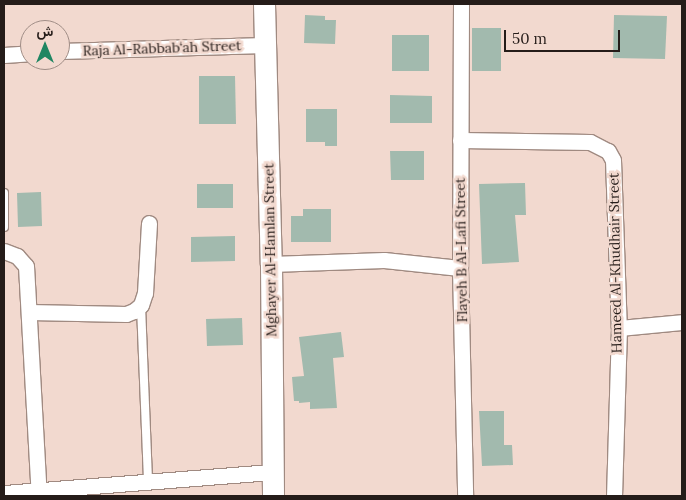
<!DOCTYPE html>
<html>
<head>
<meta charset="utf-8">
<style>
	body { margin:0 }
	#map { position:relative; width:686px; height:500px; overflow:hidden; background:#f2d9cf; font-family:Lora,Vazirmatn,serif }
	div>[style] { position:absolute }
	.building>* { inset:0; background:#a2baae }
	.roads { filter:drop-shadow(1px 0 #a08a81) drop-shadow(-1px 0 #a08a81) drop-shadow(0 1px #a08a81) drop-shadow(0 -1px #a08a81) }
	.lane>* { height:8px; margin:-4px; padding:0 4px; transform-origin:4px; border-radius:4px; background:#fff }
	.street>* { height:15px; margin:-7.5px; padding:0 7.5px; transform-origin:7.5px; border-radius:7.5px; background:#fff }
	.secondary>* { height:21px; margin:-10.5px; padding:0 10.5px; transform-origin:10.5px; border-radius:10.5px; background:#fff }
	span { translate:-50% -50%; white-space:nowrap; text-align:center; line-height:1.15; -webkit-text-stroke:5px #f2d9cf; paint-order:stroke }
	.street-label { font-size:14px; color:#251c19 }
	.frame { position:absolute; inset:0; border:5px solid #251c19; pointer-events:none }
	.north { position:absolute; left:20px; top:20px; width:50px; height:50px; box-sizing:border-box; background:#f2d9cf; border:1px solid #a08d86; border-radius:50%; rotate:0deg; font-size:14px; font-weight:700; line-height:20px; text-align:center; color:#251c19 }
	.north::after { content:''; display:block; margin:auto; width:18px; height:22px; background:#1f8662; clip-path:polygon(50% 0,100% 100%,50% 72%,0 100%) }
	.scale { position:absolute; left:504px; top:30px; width:116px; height:22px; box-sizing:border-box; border:2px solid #251c19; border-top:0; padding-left:6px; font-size:15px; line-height:18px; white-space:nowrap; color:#251c19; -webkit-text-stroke:4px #f2d9cf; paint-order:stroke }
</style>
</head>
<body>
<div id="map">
	<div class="building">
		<div style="clip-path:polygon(305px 15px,325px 16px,325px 20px,336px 20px,335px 44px,304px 43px)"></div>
		<div style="clip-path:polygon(614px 15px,667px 16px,665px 59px,613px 58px)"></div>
		<div style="clip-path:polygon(472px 28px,501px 28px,501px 71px,472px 71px)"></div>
		<div style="clip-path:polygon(392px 35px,429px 35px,429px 71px,392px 71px)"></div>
		<div style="clip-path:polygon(199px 76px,235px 76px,236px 124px,199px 124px)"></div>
		<div style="clip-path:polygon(390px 95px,432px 96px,432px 123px,390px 123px)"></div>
		<div style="clip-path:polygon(306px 109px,337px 109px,337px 146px,325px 146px,325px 142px,306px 142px)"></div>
		<div style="clip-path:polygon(390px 151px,424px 151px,424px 180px,391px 180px)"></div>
		<div style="clip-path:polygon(525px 183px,526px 215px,515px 215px,519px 262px,482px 264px,479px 184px)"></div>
		<div style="clip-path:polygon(197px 184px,233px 184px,233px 208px,197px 208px)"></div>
		<div style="clip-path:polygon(41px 192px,42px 226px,18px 227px,17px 193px)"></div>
		<div style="clip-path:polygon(303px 209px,331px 209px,331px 242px,291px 242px,291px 216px,303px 216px)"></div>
		<div style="clip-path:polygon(235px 236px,235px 261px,191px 262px,191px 237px)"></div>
		<div style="clip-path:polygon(242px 318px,243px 345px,207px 346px,206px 319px)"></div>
		<div style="clip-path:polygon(341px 332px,344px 357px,333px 358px,337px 408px,310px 409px,310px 402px,299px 403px,299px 401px,294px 401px,292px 377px,304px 376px,299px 337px)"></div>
		<div style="clip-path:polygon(479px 411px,504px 411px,504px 445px,512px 445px,513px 465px,482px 466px)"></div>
	</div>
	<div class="roads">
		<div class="lane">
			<div style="left:4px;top:227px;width:34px;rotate:-90deg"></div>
			<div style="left:141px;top:306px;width:175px;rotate:87.7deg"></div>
		</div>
		<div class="street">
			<div style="left:461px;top:4px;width:264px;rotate:90.2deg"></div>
			<div style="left:460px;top:268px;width:228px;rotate:88.7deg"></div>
			<div style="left:60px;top:51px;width:205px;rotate:-1.7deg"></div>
			<div style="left:4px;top:55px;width:26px;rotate:-4deg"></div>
			<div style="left:460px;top:140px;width:130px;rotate:0.9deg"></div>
			<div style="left:590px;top:142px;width:20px;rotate:27deg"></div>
			<div style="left:608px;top:151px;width:10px;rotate:61deg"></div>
			<div style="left:613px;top:160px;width:168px;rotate:88deg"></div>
			<div style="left:619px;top:328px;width:168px;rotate:91.7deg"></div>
			<div style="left:4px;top:251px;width:14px;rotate:21deg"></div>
			<div style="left:17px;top:256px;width:13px;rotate:48deg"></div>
			<div style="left:26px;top:266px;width:230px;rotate:86.8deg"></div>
			<div style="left:271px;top:264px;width:113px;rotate:-2deg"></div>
			<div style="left:384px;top:260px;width:76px;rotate:6deg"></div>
			<div style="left:29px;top:312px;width:97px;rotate:1.2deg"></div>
			<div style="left:126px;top:314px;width:9px;rotate:-21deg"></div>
			<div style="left:134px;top:311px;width:9px;rotate:-41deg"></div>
			<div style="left:141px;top:305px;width:13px;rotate:-72deg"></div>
			<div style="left:145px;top:293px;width:70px;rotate:-86.7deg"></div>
			<div style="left:619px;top:328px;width:63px;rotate:-5.4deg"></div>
			<div style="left:4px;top:493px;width:270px;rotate:-4.5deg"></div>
		</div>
		<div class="secondary">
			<div style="left:264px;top:4px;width:260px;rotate:88.5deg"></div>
			<div style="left:271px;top:264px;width:232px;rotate:89.5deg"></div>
		</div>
	</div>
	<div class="street-label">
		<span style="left:162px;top:48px;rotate:-2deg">Raja Al-Rabbab‘ah Street</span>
		<span style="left:270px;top:250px;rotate:-91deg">Mghayer Al-Hamlan Street</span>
		<span style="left:461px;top:250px;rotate:-91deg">Flayeh B Al-Lafi Street</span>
		<span style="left:615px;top:263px;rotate:-91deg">Hameed Al-Khudhair Street</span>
	</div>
	<div class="frame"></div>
	<div class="north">ش</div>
	<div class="scale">50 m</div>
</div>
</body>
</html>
